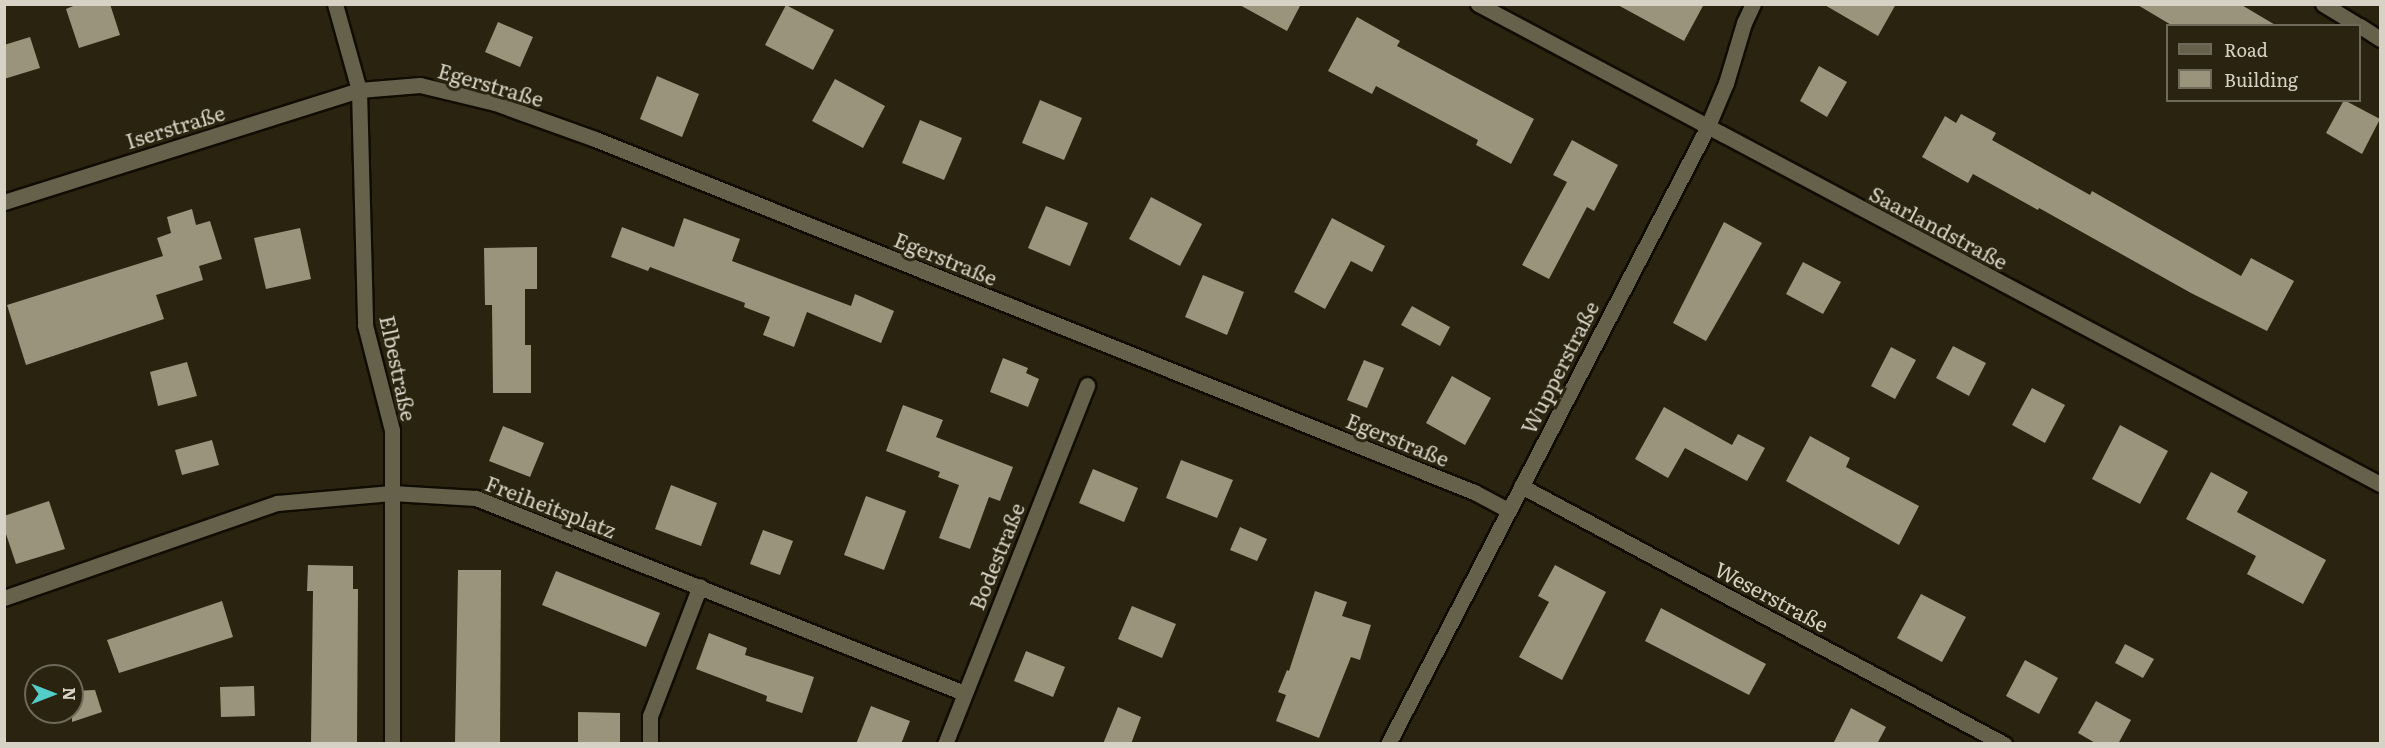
<!DOCTYPE html>
<html>
<head>
<meta charset="utf-8">
<style>
	body { margin:0 }
	#map { position:relative; width:2385px; height:748px; overflow:hidden; background:#29230f; font-family:Literata,serif }
	div>[style] { position:absolute }
	.building>* { inset:0; background:#9b947d }
	.roads { filter:drop-shadow(2px 0 #110c00) drop-shadow(-2px 0 #110c00) drop-shadow(0 2px #110c00) drop-shadow(0 -2px #110c00) }
	.minor>* { height:15px; margin:-7.5px; padding:0 7.5px; transform-origin:7.5px; border-radius:7.5px; background:#66614b }
	.tertiary>* { height:15px; margin:-7.5px; padding:0 7.5px; transform-origin:7.5px; border-radius:7.5px; background:#66614b }
	span { translate:-50% -50%; white-space:nowrap; text-align:center; line-height:1.15; -webkit-text-stroke:6px #29230f; paint-order:stroke }
	.street-label { font-size:21px; color:#d6d3c6 }
	.frame { position:absolute; inset:0; border:6px solid #d6d3c6; pointer-events:none }
	.legend { position:absolute; left:2166px; top:24px; width:195px; height:78px; box-sizing:border-box; background:#29230f; border:2px solid #6e6958; margin:0; padding:8px 10px; list-style:none; font-size:18px; color:#d6d3c6 }
	.legend li { display:flex; align-items:center; gap:12px; height:30px }
	.legend b { width:30px; border:2px solid #6e6958 }
	.north { position:absolute; left:24px; top:664px; width:60px; height:60px; box-sizing:border-box; background:#29230f; border:2px solid #6e6958; border-radius:50%; rotate:90deg; font-size:16px; font-weight:700; line-height:24px; text-align:center; color:#d6d3c6 }
	.north::after { content:''; display:block; margin:auto; width:21px; height:27px; background:#53cdca; clip-path:polygon(50% 0,100% 100%,50% 72%,0 100%) }
</style>
</head>
<body>
<div id="map">
	<div class="building">
		<div style="clip-path:polygon(78px 4px,110px 4px,120px 35px,79px 48px,66px 9px)"></div>
		<div style="clip-path:polygon(1238px 4px,1301px 4px,1287px 31px)"></div>
		<div style="clip-path:polygon(1616px 4px,1704px 4px,1684px 41px)"></div>
		<div style="clip-path:polygon(1823px 4px,1896px 4px,1878px 36px)"></div>
		<div style="clip-path:polygon(2136px 4px,2240px 4px,2277px 26px,2173px 26px)"></div>
		<div style="clip-path:polygon(786px 5px,834px 30px,813px 70px,765px 45px)"></div>
		<div style="clip-path:polygon(1357px 17px,1400px 41px,1397px 46px,1534px 119px,1511px 164px,1476px 145px,1478px 140px,1376px 86px,1372px 94px,1328px 71px)"></div>
		<div style="clip-path:polygon(498px 22px,533px 37px,520px 67px,485px 52px)"></div>
		<div style="clip-path:polygon(30px 37px,40px 68px,4px 79px,4px 45px)"></div>
		<div style="clip-path:polygon(1819px 66px,1847px 82px,1827px 117px,1800px 101px)"></div>
		<div style="clip-path:polygon(657px 76px,699px 94px,682px 137px,640px 119px)"></div>
		<div style="clip-path:polygon(835px 79px,885px 106px,863px 148px,812px 121px)"></div>
		<div style="clip-path:polygon(1040px 100px,1082px 118px,1064px 160px,1022px 143px)"></div>
		<div style="clip-path:polygon(2344px 100px,2380px 119px,2362px 154px,2326px 133px)"></div>
		<div style="clip-path:polygon(1961px 114px,1996px 133px,1992px 140px,2090px 195px,2092px 191px,2241px 276px,2251px 258px,2294px 281px,2267px 331px,2191px 293px,2039px 208px,2038px 210px,1973px 174px,1968px 183px,1922px 157px,1945px 116px,1956px 123px)"></div>
		<div style="clip-path:polygon(920px 120px,962px 138px,944px 180px,902px 163px)"></div>
		<div style="clip-path:polygon(1572px 140px,1618px 165px,1594px 211px,1587px 207px,1549px 279px,1522px 265px,1567px 182px,1553px 175px)"></div>
		<div style="clip-path:polygon(1151px 197px,1202px 224px,1180px 266px,1129px 239px)"></div>
		<div style="clip-path:polygon(1046px 206px,1088px 223px,1070px 266px,1028px 248px)"></div>
		<div style="clip-path:polygon(192px 209px,196px 225px,210px 221px,222px 259px,199px 266px,203px 280px,156px 295px,164px 319px,26px 365px,7px 305px,163px 256px,157px 238px,171px 233px,167px 217px)"></div>
		<div style="clip-path:polygon(684px 218px,740px 239px,732px 261px,851px 306px,855px 294px,894px 311px,881px 343px,807px 312px,794px 347px,763px 335px,770px 317px,744px 307px,745px 303px,650px 267px,648px 271px,611px 257px,622px 227px,674px 247px)"></div>
		<div style="clip-path:polygon(1332px 218px,1385px 246px,1372px 272px,1351px 261px,1325px 309px,1294px 292px)"></div>
		<div style="clip-path:polygon(1724px 222px,1762px 243px,1706px 341px,1673px 323px)"></div>
		<div style="clip-path:polygon(300px 228px,311px 279px,266px 289px,254px 238px)"></div>
		<div style="clip-path:polygon(537px 247px,537px 289px,525px 289px,525px 345px,531px 345px,531px 393px,493px 393px,492px 305px,485px 305px,484px 248px)"></div>
		<div style="clip-path:polygon(1803px 262px,1841px 282px,1823px 314px,1786px 294px)"></div>
		<div style="clip-path:polygon(1203px 275px,1244px 292px,1227px 335px,1185px 317px)"></div>
		<div style="clip-path:polygon(1412px 306px,1450px 327px,1440px 346px,1401px 325px)"></div>
		<div style="clip-path:polygon(1953px 346px,1986px 363px,1969px 396px,1936px 378px)"></div>
		<div style="clip-path:polygon(1891px 347px,1916px 360px,1895px 399px,1871px 386px)"></div>
		<div style="clip-path:polygon(1003px 358px,1028px 368px,1026px 373px,1039px 379px,1028px 407px,990px 392px)"></div>
		<div style="clip-path:polygon(1364px 360px,1384px 368px,1367px 408px,1347px 400px)"></div>
		<div style="clip-path:polygon(187px 362px,197px 396px,158px 406px,150px 372px)"></div>
		<div style="clip-path:polygon(1452px 376px,1491px 398px,1465px 445px,1426px 423px)"></div>
		<div style="clip-path:polygon(2032px 388px,2065px 405px,2045px 443px,2012px 425px)"></div>
		<div style="clip-path:polygon(903px 405px,943px 420px,936px 437px,1013px 467px,1000px 501px,989px 497px,970px 549px,939px 538px,959px 485px,938px 477px,940px 472px,886px 451px)"></div>
		<div style="clip-path:polygon(1664px 407px,1732px 445px,1738px 434px,1765px 448px,1747px 481px,1685px 448px,1668px 478px,1635px 459px)"></div>
		<div style="clip-path:polygon(2120px 425px,2168px 451px,2140px 504px,2092px 479px)"></div>
		<div style="clip-path:polygon(503px 426px,544px 443px,530px 477px,489px 461px)"></div>
		<div style="clip-path:polygon(1810px 436px,1850px 458px,1846px 467px,1919px 506px,1899px 545px,1786px 481px)"></div>
		<div style="clip-path:polygon(212px 440px,219px 465px,182px 475px,175px 450px)"></div>
		<div style="clip-path:polygon(1181px 460px,1233px 480px,1217px 518px,1166px 498px)"></div>
		<div style="clip-path:polygon(1093px 469px,1138px 488px,1124px 522px,1079px 503px)"></div>
		<div style="clip-path:polygon(2211px 472px,2248px 492px,2237px 512px,2326px 560px,2303px 604px,2247px 574px,2256px 556px,2186px 519px)"></div>
		<div style="clip-path:polygon(671px 485px,717px 503px,701px 546px,655px 529px)"></div>
		<div style="clip-path:polygon(866px 496px,906px 511px,884px 570px,844px 555px)"></div>
		<div style="clip-path:polygon(49px 501px,65px 549px,16px 564px,4px 528px,4px 516px)"></div>
		<div style="clip-path:polygon(1240px 527px,1267px 539px,1257px 561px,1230px 550px)"></div>
		<div style="clip-path:polygon(763px 530px,793px 541px,780px 575px,750px 564px)"></div>
		<div style="clip-path:polygon(308px 565px,353px 566px,353px 589px,358px 589px,357px 744px,311px 744px,313px 591px,307px 591px)"></div>
		<div style="clip-path:polygon(1555px 565px,1606px 592px,1562px 680px,1519px 657px,1549px 602px,1538px 596px)"></div>
		<div style="clip-path:polygon(458px 570px,501px 570px,500px 744px,455px 744px)"></div>
		<div style="clip-path:polygon(556px 571px,660px 613px,646px 647px,542px 605px)"></div>
		<div style="clip-path:polygon(1315px 591px,1347px 602px,1342px 616px,1371px 625px,1360px 660px,1351px 657px,1319px 738px,1276px 721px,1286px 695px,1278px 692px,1287px 670px,1289px 671px)"></div>
		<div style="clip-path:polygon(1921px 594px,1966px 617px,1942px 662px,1897px 638px)"></div>
		<div style="clip-path:polygon(222px 601px,233px 637px,119px 673px,107px 640px)"></div>
		<div style="clip-path:polygon(1132px 606px,1176px 624px,1162px 658px,1118px 639px)"></div>
		<div style="clip-path:polygon(1661px 608px,1766px 664px,1749px 695px,1645px 641px)"></div>
		<div style="clip-path:polygon(709px 633px,747px 648px,745px 655px,814px 677px,802px 713px,766px 701px,767px 696px,696px 669px)"></div>
		<div style="clip-path:polygon(2125px 644px,2154px 659px,2143px 678px,2115px 663px)"></div>
		<div style="clip-path:polygon(1026px 651px,1065px 667px,1053px 697px,1014px 681px)"></div>
		<div style="clip-path:polygon(2025px 660px,2058px 678px,2039px 714px,2006px 696px)"></div>
		<div style="clip-path:polygon(254px 686px,255px 716px,221px 717px,220px 687px)"></div>
		<div style="clip-path:polygon(95px 690px,102px 712px,72px 722px,72px 691px)"></div>
		<div style="clip-path:polygon(2096px 701px,2131px 720px,2118px 744px,2097px 744px,2078px 733px)"></div>
		<div style="clip-path:polygon(871px 706px,910px 721px,901px 744px,856px 744px)"></div>
		<div style="clip-path:polygon(1118px 707px,1141px 717px,1131px 744px,1103px 744px)"></div>
		<div style="clip-path:polygon(1851px 708px,1886px 727px,1877px 744px,1833px 744px)"></div>
		<div style="clip-path:polygon(578px 712px,620px 713px,620px 744px,578px 744px)"></div>
	</div>
	<div class="roads">
		<div class="minor">
			<div style="left:335px;top:4px;width:89px;rotate:74.4deg"></div>
			<div style="left:359px;top:90px;width:235px;rotate:88.5deg"></div>
			<div style="left:365px;top:325px;width:108px;rotate:75.6deg"></div>
			<div style="left:392px;top:430px;width:314px;rotate:90deg"></div>
			<div style="left:2323px;top:4px;width:42px;rotate:31.4deg"></div>
			<div style="left:2360px;top:26px;width:24px;rotate:33deg"></div>
			<div style="left:4px;top:202px;width:372px;rotate:-17.5deg"></div>
			<div style="left:359px;top:90px;width:61px;rotate:-4.7deg"></div>
			<div style="left:420px;top:85px;width:77px;rotate:13.5deg"></div>
			<div style="left:495px;top:103px;width:106px;rotate:19.8deg"></div>
			<div style="left:595px;top:139px;width:947px;rotate:21.88deg"></div>
			<div style="left:1474px;top:492px;width:38px;rotate:28deg"></div>
			<div style="left:1521px;top:486px;width:548px;rotate:28.11deg"></div>
			<div style="left:4px;top:598px;width:289px;rotate:-19.2deg"></div>
			<div style="left:277px;top:503px;width:115px;rotate:-5deg"></div>
			<div style="left:392px;top:493px;width:84px;rotate:3.4deg"></div>
			<div style="left:476px;top:498px;width:526px;rotate:21.78deg"></div>
			<div style="left:650px;top:744px;width:28px;rotate:-90deg"></div>
			<div style="left:650px;top:716px;width:139px;rotate:-69deg"></div>
			<div style="left:945px;top:744px;width:386px;rotate:-68.4deg"></div>
			<div style="left:1388px;top:744px;width:694px;rotate:-62.62deg"></div>
			<div style="left:1707px;top:128px;width:49px;rotate:-67.1deg"></div>
			<div style="left:1726px;top:83px;width:63px;rotate:-73.3deg"></div>
			<div style="left:1744px;top:23px;width:21px;rotate:-65deg"></div>
		</div>
		<div class="tertiary">
			<div style="left:1478px;top:4px;width:1022px;rotate:28.02deg"></div>
		</div>
	</div>
	<div class="street-label">
		<span style="left:491px;top:84px;rotate:16deg">Egerstraße</span>
		<span style="left:175px;top:126px;rotate:-17deg">Iserstraße</span>
		<span style="left:1939px;top:227px;rotate:28deg">Saarlandstraße</span>
		<span style="left:946px;top:258px;rotate:22deg">Egerstraße</span>
		<span style="left:1559px;top:367px;rotate:-63deg">Wupperstraße</span>
		<span style="left:399px;top:368px;rotate:78deg">Elbestraße</span>
		<span style="left:1398px;top:439px;rotate:22deg">Egerstraße</span>
		<span style="left:551px;top:506px;rotate:21deg">Freiheitsplatz</span>
		<span style="left:996px;top:556px;rotate:-68deg">Bodestraße</span>
		<span style="left:1772px;top:596px;rotate:28deg">Weserstraße</span>
	</div>
	<div class="frame"></div>
	<ul class="legend">
	<li><b style="height:8px;background:#66614b"></b>Road</li>
	<li><b style="height:16px;background:#9b947d"></b>Building</li>
	</ul>
	<div class="north">N</div>
</div>
</body>
</html>
